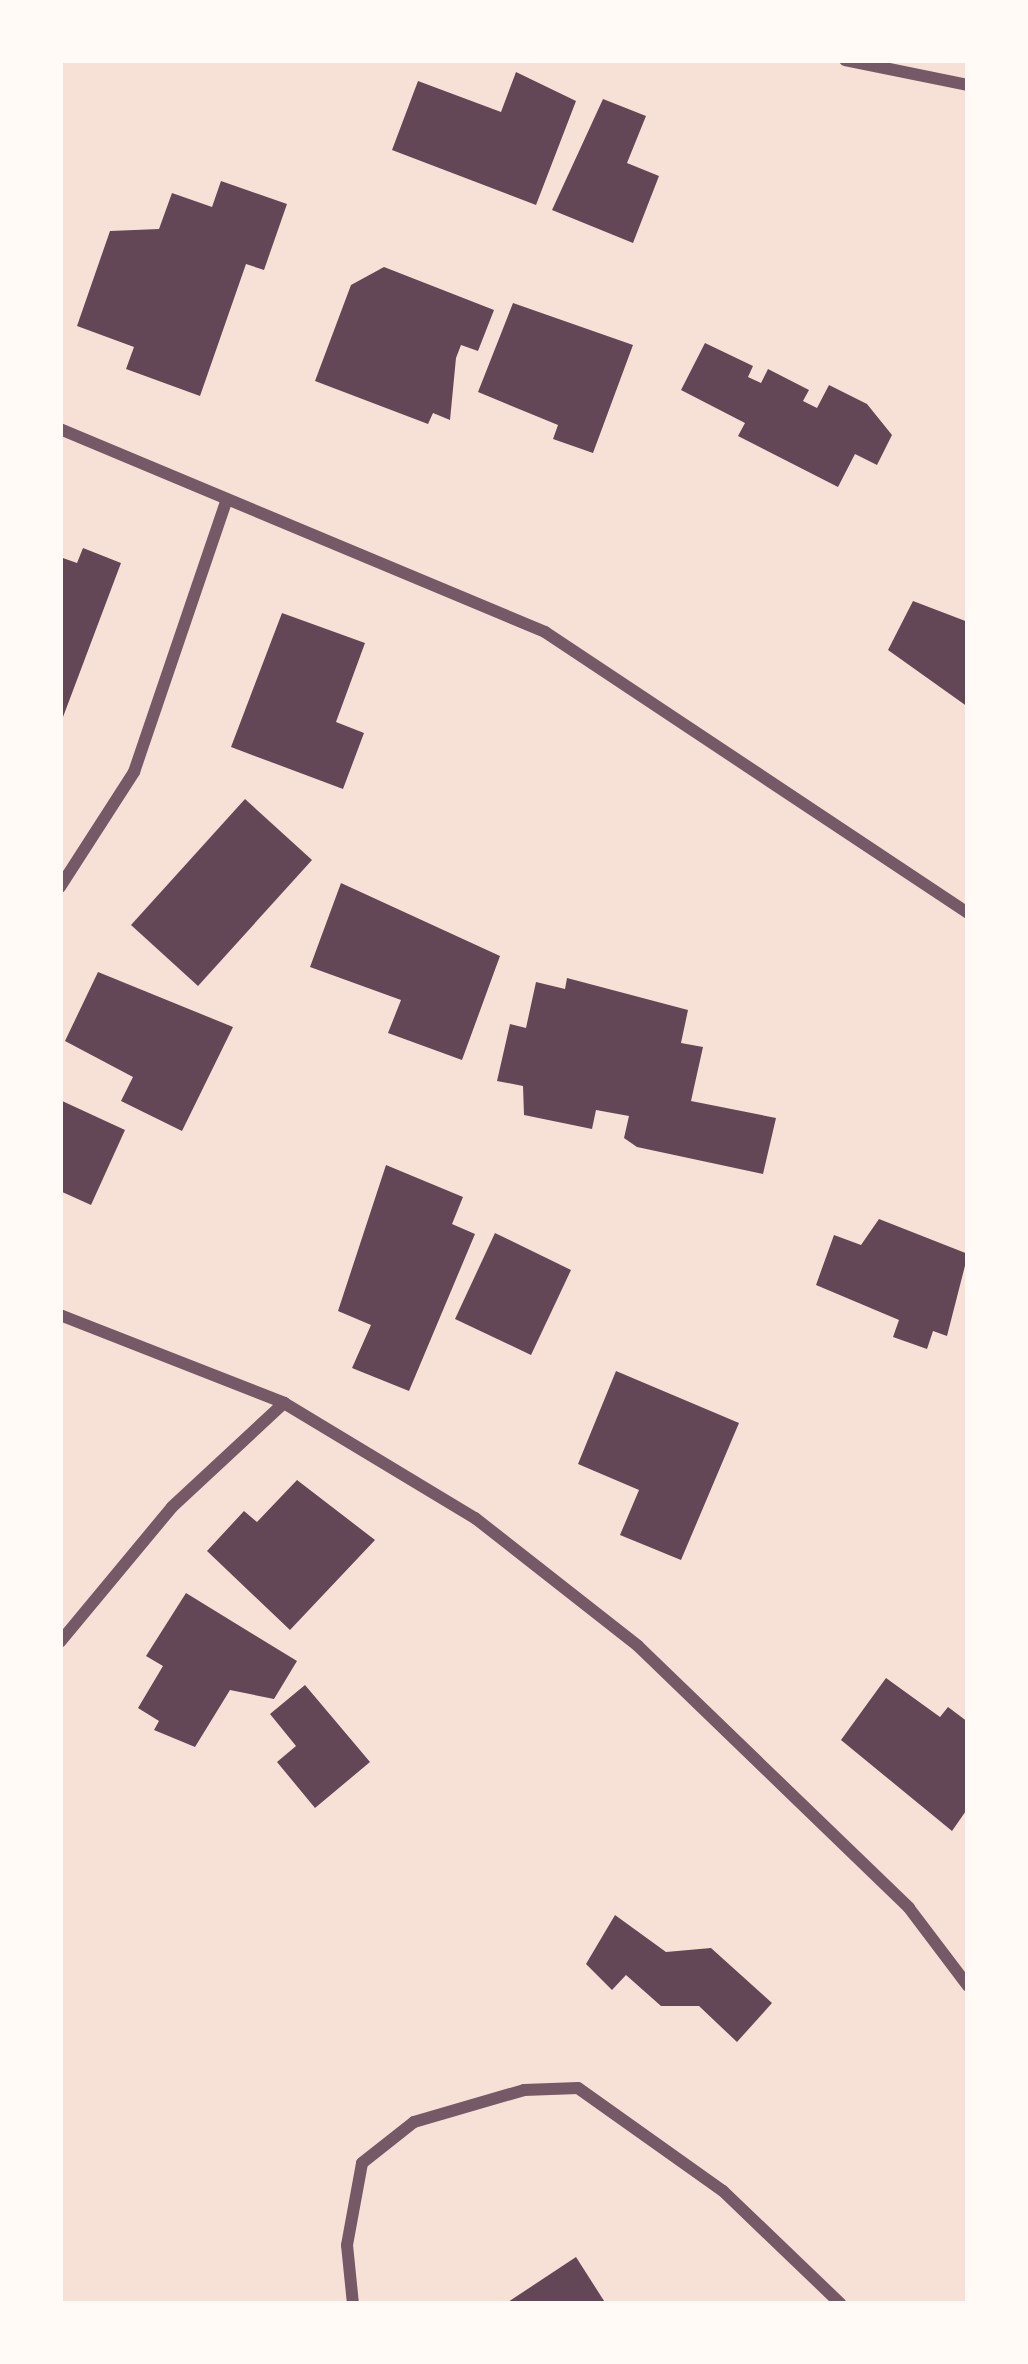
<!DOCTYPE html>
<html>
<head>
<meta charset="utf-8">
<style>
	body { margin:0 }
	#map { position:relative; width:1028px; height:2364px; overflow:hidden; background:#f7e1d7; font-family:"Open Sans",sans-serif }
	div>[style] { position:absolute }
	.building>* { inset:0; background:#644757 }
	.minor>* { height:12px; margin:-6px; padding:0 6px; transform-origin:6px; border-radius:6px; background:#755966 }
	span { translate:-50% -50%; white-space:nowrap; text-align:center; line-height:1.15; -webkit-text-stroke:12px #fffaf5; paint-order:stroke }
	.frame { position:absolute; inset:0; border:63px solid #fffaf5; pointer-events:none }
</style>
</head>
<body>
<div id="map">
	<div class="building">
		<div style="clip-path:polygon(516px 72px,576px 101px,536px 205px,392px 150px,418px 81px,501px 112px)"></div>
		<div style="clip-path:polygon(603px 99px,646px 116px,627px 163px,659px 176px,633px 243px,552px 210px)"></div>
		<div style="clip-path:polygon(221px 181px,287px 204px,264px 270px,246px 264px,200px 396px,126px 369px,134px 347px,77px 326px,110px 231px,159px 229px,172px 193px,212px 207px)"></div>
		<div style="clip-path:polygon(384px 267px,494px 310px,478px 351px,461px 345px,456px 358px,450px 420px,433px 413px,428px 424px,315px 381px,351px 285px)"></div>
		<div style="clip-path:polygon(513px 303px,633px 345px,593px 453px,553px 439px,558px 425px,478px 392px)"></div>
		<div style="clip-path:polygon(705px 343px,753px 366px,748px 377px,761px 383px,768px 369px,809px 390px,803px 401px,817px 408px,829px 385px,867px 404px,892px 435px,877px 465px,855px 454px,838px 487px,738px 436px,745px 423px,681px 390px)"></div>
		<div style="clip-path:polygon(83px 548px,121px 563px,60px 725px,60px 557px,77px 563px)"></div>
		<div style="clip-path:polygon(913px 601px,968px 622px,968px 707px,888px 650px)"></div>
		<div style="clip-path:polygon(282px 613px,365px 643px,336px 722px,364px 733px,343px 789px,231px 747px)"></div>
		<div style="clip-path:polygon(245px 799px,312px 860px,198px 986px,131px 925px)"></div>
		<div style="clip-path:polygon(341px 883px,500px 956px,462px 1060px,388px 1033px,401px 1000px,310px 967px)"></div>
		<div style="clip-path:polygon(98px 972px,233px 1027px,182px 1131px,121px 1101px,133px 1077px,65px 1041px)"></div>
		<div style="clip-path:polygon(567px 978px,688px 1010px,681px 1043px,703px 1047px,691px 1101px,776px 1118px,763px 1174px,637px 1147px,624px 1138px,629px 1116px,596px 1110px,592px 1129px,524px 1115px,523px 1086px,497px 1081px,510px 1024px,526px 1028px,536px 982px,565px 989px)"></div>
		<div style="clip-path:polygon(60px 1100px,125px 1130px,91px 1205px,60px 1191px)"></div>
		<div style="clip-path:polygon(386px 1165px,463px 1197px,452px 1224px,475px 1234px,409px 1391px,352px 1368px,371px 1325px,338px 1311px)"></div>
		<div style="clip-path:polygon(879px 1219px,968px 1254px,947px 1336px,933px 1331px,927px 1349px,893px 1337px,899px 1320px,816px 1285px,834px 1235px,861px 1245px)"></div>
		<div style="clip-path:polygon(495px 1233px,571px 1270px,531px 1355px,455px 1319px)"></div>
		<div style="clip-path:polygon(616px 1371px,739px 1423px,681px 1560px,620px 1535px,639px 1490px,578px 1464px)"></div>
		<div style="clip-path:polygon(297px 1480px,375px 1540px,290px 1630px,207px 1551px,244px 1511px,257px 1522px)"></div>
		<div style="clip-path:polygon(186px 1593px,297px 1661px,274px 1699px,230px 1690px,195px 1747px,154px 1730px,159px 1721px,138px 1708px,163px 1666px,146px 1656px)"></div>
		<div style="clip-path:polygon(886px 1678px,940px 1717px,948px 1707px,968px 1722px,968px 1808px,952px 1831px,841px 1740px)"></div>
		<div style="clip-path:polygon(305px 1685px,370px 1762px,315px 1808px,277px 1762px,296px 1746px,270px 1714px)"></div>
		<div style="clip-path:polygon(615px 1915px,666px 1952px,711px 1948px,772px 2003px,737px 2042px,699px 2006px,661px 2006px,626px 1975px,612px 1990px,586px 1964px)"></div>
		<div style="clip-path:polygon(576px 2257px,606px 2304px,505px 2304px)"></div>
	</div>
	<div class="minor">
		<div style="left:845px;top:60px;width:126px;rotate:11.5deg"></div>
		<div style="left:60px;top:429px;width:526px;rotate:22.71deg"></div>
		<div style="left:545px;top:632px;width:508px;rotate:33.6deg"></div>
		<div style="left:60px;top:887px;width:137px;rotate:-57.2deg"></div>
		<div style="left:134px;top:772px;width:285px;rotate:-71.2deg"></div>
		<div style="left:60px;top:1315px;width:241px;rotate:21.4deg"></div>
		<div style="left:284px;top:1403px;width:223px;rotate:31.1deg"></div>
		<div style="left:475px;top:1518px;width:207px;rotate:38.1deg"></div>
		<div style="left:638px;top:1646px;width:377px;rotate:44deg"></div>
		<div style="left:909px;top:1908px;width:98px;rotate:52.9deg"></div>
		<div style="left:60px;top:1642px;width:175px;rotate:-50.3deg"></div>
		<div style="left:172px;top:1507px;width:153px;rotate:-42.9deg"></div>
		<div style="left:353px;top:2304px;width:59px;rotate:-95.8deg"></div>
		<div style="left:347px;top:2245px;width:83px;rotate:-79.6deg"></div>
		<div style="left:362px;top:2163px;width:66px;rotate:-38.3deg"></div>
		<div style="left:414px;top:2122px;width:115px;rotate:-16.2deg"></div>
		<div style="left:524px;top:2090px;width:54px;rotate:-2.1deg"></div>
		<div style="left:578px;top:2088px;width:178px;rotate:35.4deg"></div>
		<div style="left:723px;top:2191px;width:163px;rotate:43.8deg"></div>
	</div>
	<div class="frame"></div>
</div>
</body>
</html>
